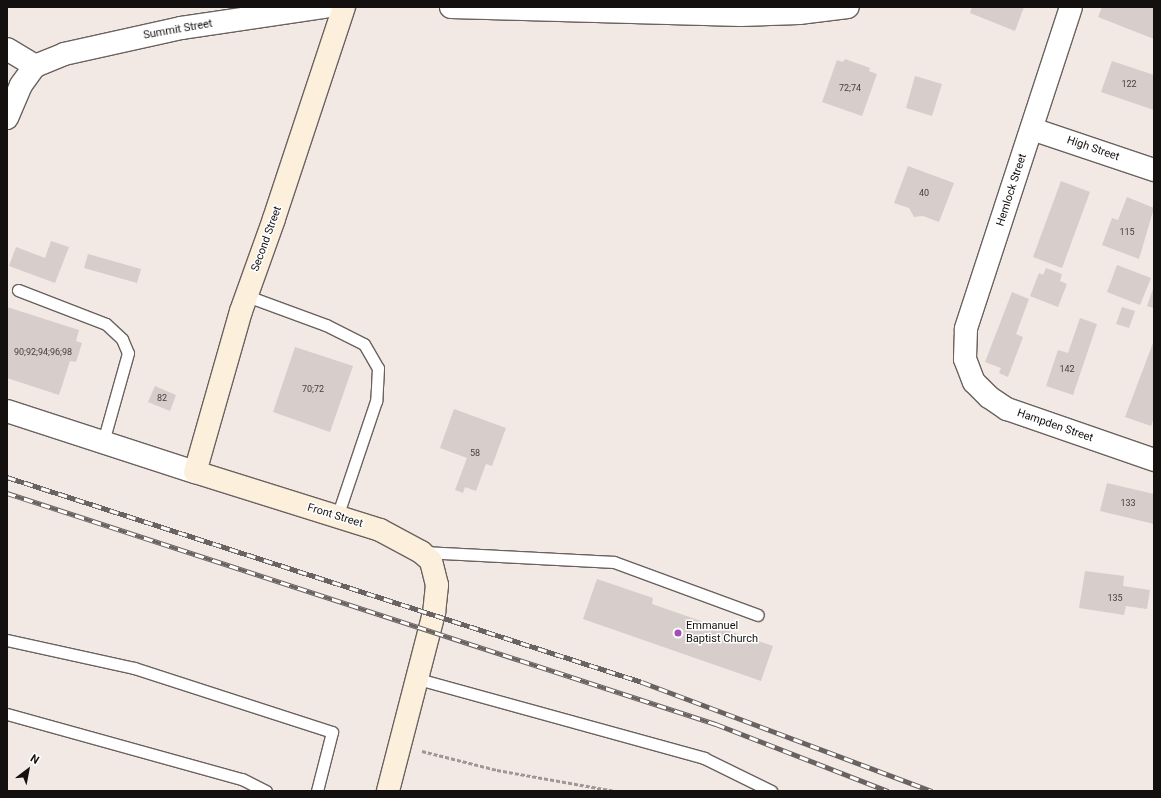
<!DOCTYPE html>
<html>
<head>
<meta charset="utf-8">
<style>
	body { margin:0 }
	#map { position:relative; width:1161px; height:798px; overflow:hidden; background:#f2e8e4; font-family:Roboto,sans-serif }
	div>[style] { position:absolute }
	.building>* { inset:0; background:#d7cdca }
	.path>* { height:2.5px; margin-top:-1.25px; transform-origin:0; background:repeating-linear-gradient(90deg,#9f9794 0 4px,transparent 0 6px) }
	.roads { filter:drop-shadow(1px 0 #6a625f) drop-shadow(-1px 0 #6a625f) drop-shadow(0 1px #6a625f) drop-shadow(0 -1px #6a625f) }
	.service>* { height:11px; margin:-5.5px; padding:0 5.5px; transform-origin:5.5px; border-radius:5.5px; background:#fff }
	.minor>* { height:22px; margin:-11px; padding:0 11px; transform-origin:11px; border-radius:11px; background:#fff }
	.secondary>* { height:22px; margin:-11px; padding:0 11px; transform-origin:11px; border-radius:11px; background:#fcf0dd }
	.rail>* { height:4.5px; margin-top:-2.25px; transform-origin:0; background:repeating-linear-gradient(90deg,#fff 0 9px,#696260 0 18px); box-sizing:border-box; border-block:1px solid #696260 }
	.dots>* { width:11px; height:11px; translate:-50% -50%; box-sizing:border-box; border:2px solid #fff; border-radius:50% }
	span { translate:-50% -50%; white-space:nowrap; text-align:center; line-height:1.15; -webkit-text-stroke:3px #fff; paint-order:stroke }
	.number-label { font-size:9px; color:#453f3e }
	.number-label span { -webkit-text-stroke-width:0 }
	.street-label { font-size:11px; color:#14100f }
	.poi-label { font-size:11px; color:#14100f }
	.left { translate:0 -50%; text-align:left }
	.frame { position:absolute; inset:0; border:8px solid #14100f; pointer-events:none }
	.north { position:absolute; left:8px; top:750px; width:40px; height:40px; -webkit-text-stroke:3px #fff; paint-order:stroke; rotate:32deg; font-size:11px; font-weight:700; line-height:16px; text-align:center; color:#14100f }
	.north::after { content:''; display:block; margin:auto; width:14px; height:18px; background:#14100f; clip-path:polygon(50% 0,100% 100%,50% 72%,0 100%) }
</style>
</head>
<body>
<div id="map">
	<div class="building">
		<div style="clip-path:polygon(972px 7px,1024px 7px,1015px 31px,970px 13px)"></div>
		<div style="clip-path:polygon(1102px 7px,1154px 7px,1154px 39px,1098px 17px)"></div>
		<div style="clip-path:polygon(845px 59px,870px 68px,869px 71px,877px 74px,862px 116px,822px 102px,837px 60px,843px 62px)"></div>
		<div style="clip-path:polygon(1112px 61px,1154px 75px,1154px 110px,1101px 92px)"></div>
		<div style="clip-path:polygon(915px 76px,942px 84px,932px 116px,906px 108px)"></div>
		<div style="clip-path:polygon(908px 166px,954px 183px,939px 222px,923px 216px,914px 217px,909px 208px,894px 203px)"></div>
		<div style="clip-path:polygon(1061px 181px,1090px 192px,1062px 268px,1033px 257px)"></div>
		<div style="clip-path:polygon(1127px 197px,1154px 208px,1139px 259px,1102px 245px,1112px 218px,1118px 220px)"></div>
		<div style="clip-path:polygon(51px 241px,69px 247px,55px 283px,9px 266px,16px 247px,45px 258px)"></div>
		<div style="clip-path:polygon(88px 254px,141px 269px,137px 283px,84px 268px)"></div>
		<div style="clip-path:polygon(1117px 265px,1151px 278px,1140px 305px,1107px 292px)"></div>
		<div style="clip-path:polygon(1046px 268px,1062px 274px,1060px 281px,1067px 284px,1058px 307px,1030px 296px,1039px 273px,1043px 275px)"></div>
		<div style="clip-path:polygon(1154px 286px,1154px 308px,1147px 306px)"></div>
		<div style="clip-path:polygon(1012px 292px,1029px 299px,1016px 334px,1023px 337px,1008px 377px,999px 373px,1001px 368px,985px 362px)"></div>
		<div style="clip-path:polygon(7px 307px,79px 330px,76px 341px,82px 343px,76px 362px,70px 361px,59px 395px,7px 378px)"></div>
		<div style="clip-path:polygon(1122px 307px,1135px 311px,1129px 328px,1116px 324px)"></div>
		<div style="clip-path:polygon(1080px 318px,1097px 324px,1073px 395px,1046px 386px,1058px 350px,1068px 353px)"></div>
		<div style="clip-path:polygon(1153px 343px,1154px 418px,1151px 426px,1125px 417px)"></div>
		<div style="clip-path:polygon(295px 347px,353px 366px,330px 432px,273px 412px)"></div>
		<div style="clip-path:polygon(155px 386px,176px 395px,170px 411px,148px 402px)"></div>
		<div style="clip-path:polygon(454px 409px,506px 428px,492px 466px,486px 464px,476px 491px,465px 487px,463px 493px,455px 490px,467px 458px,440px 448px)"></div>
		<div style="clip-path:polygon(1107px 483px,1154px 494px,1154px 524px,1100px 511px)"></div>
		<div style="clip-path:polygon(1085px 571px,1124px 576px,1123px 586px,1150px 590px,1147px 609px,1126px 606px,1124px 615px,1079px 608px)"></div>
		<div style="clip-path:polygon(597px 579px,653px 598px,652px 604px,773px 646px,761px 681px,583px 619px)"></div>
	</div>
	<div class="path">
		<div style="left:422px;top:751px;width:77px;rotate:14.2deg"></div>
		<div style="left:497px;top:770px;width:120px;rotate:10.1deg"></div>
	</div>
	<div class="roads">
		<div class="service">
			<div style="left:18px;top:290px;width:94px;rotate:21.1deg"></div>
			<div style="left:106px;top:324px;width:22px;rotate:43deg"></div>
			<div style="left:122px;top:339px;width:15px;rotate:67deg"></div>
			<div style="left:128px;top:353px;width:92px;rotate:105.7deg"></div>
			<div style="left:247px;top:296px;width:84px;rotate:20.2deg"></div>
			<div style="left:326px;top:325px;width:42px;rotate:26.6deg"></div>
			<div style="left:364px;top:344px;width:28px;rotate:60deg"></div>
			<div style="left:378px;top:368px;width:33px;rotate:93deg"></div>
			<div style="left:376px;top:401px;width:122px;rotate:108.6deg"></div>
			<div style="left:424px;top:552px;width:190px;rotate:3deg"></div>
			<div style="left:614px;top:562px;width:153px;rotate:20.2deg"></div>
			<div style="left:7px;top:640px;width:130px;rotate:12.4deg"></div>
			<div style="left:134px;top:668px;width:208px;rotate:17.9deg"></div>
			<div style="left:332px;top:732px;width:61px;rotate:104.3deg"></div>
			<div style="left:418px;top:679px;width:297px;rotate:15.4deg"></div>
			<div style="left:704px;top:758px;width:75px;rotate:26.2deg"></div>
			<div style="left:7px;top:714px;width:244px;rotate:15.5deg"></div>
			<div style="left:242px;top:779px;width:27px;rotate:27deg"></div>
		</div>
		<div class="minor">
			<div style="left:451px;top:7px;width:290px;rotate:1.6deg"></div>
			<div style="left:741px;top:15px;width:58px;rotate:-2deg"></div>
			<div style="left:799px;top:13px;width:49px;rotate:-7deg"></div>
			<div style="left:1071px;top:7px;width:339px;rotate:108.1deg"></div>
			<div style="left:966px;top:329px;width:30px;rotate:92deg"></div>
			<div style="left:965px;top:359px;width:25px;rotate:69deg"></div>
			<div style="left:974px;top:382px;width:21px;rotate:45deg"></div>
			<div style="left:989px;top:397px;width:22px;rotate:34deg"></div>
			<div style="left:1007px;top:409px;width:156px;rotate:19.1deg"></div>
			<div style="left:7px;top:49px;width:33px;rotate:31deg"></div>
			<div style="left:35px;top:66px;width:31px;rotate:-22deg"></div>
			<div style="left:64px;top:54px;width:120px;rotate:-12.5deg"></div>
			<div style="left:181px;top:28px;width:145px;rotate:-8.4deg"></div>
			<div style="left:7px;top:118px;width:36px;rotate:-67deg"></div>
			<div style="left:21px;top:85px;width:24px;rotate:-54deg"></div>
			<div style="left:1032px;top:129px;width:129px;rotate:18.6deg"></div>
			<div style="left:7px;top:411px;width:198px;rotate:18deg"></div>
		</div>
		<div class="secondary">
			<div style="left:344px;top:7px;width:223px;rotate:108.3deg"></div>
			<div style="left:274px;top:219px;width:98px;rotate:109.7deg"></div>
			<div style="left:241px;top:311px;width:167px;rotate:105.9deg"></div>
			<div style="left:195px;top:472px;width:194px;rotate:17.4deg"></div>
			<div style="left:380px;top:530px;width:47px;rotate:28.2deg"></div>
			<div style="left:421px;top:552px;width:13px;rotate:42deg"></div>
			<div style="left:431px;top:561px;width:25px;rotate:76deg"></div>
			<div style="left:437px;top:585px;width:28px;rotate:96deg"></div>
			<div style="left:434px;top:613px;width:184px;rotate:104.5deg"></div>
		</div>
	</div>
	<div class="rail">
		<div style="left:7px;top:477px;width:667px;rotate:17.89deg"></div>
		<div style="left:642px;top:682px;width:310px;rotate:20.6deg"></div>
		<div style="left:7px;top:493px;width:746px;rotate:18.05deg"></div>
		<div style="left:716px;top:724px;width:185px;rotate:21.3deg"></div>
	</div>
	<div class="dots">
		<div style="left:678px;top:633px;background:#a54bb7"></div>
	</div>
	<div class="number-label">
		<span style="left:1129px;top:84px">122</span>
		<span style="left:850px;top:88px">72;74</span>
		<span style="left:924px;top:193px">40</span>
		<span style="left:1127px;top:232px">115</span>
		<span style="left:43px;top:352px">90;92;94;96;98</span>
		<span style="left:1067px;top:369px">142</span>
		<span style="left:313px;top:389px">70;72</span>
		<span style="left:162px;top:398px">82</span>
		<span style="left:475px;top:453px">58</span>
		<span style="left:1128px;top:503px">133</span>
		<span style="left:1115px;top:598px">135</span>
	</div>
	<div class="street-label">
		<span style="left:178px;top:30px;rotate:-10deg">Summit Street</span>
		<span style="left:1093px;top:149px;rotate:19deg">High Street</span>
		<span style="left:1012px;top:190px;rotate:-72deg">Hemlock Street</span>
		<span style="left:267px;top:239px;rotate:-70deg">Second Street</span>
		<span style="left:1055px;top:426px;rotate:19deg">Hampden Street</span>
		<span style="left:335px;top:516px;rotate:17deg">Front Street</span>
	</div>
	<div class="poi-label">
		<span class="left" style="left:686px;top:633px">Emmanuel<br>Baptist Church</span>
	</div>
	<div class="frame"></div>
	<div class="north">N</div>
</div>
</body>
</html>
